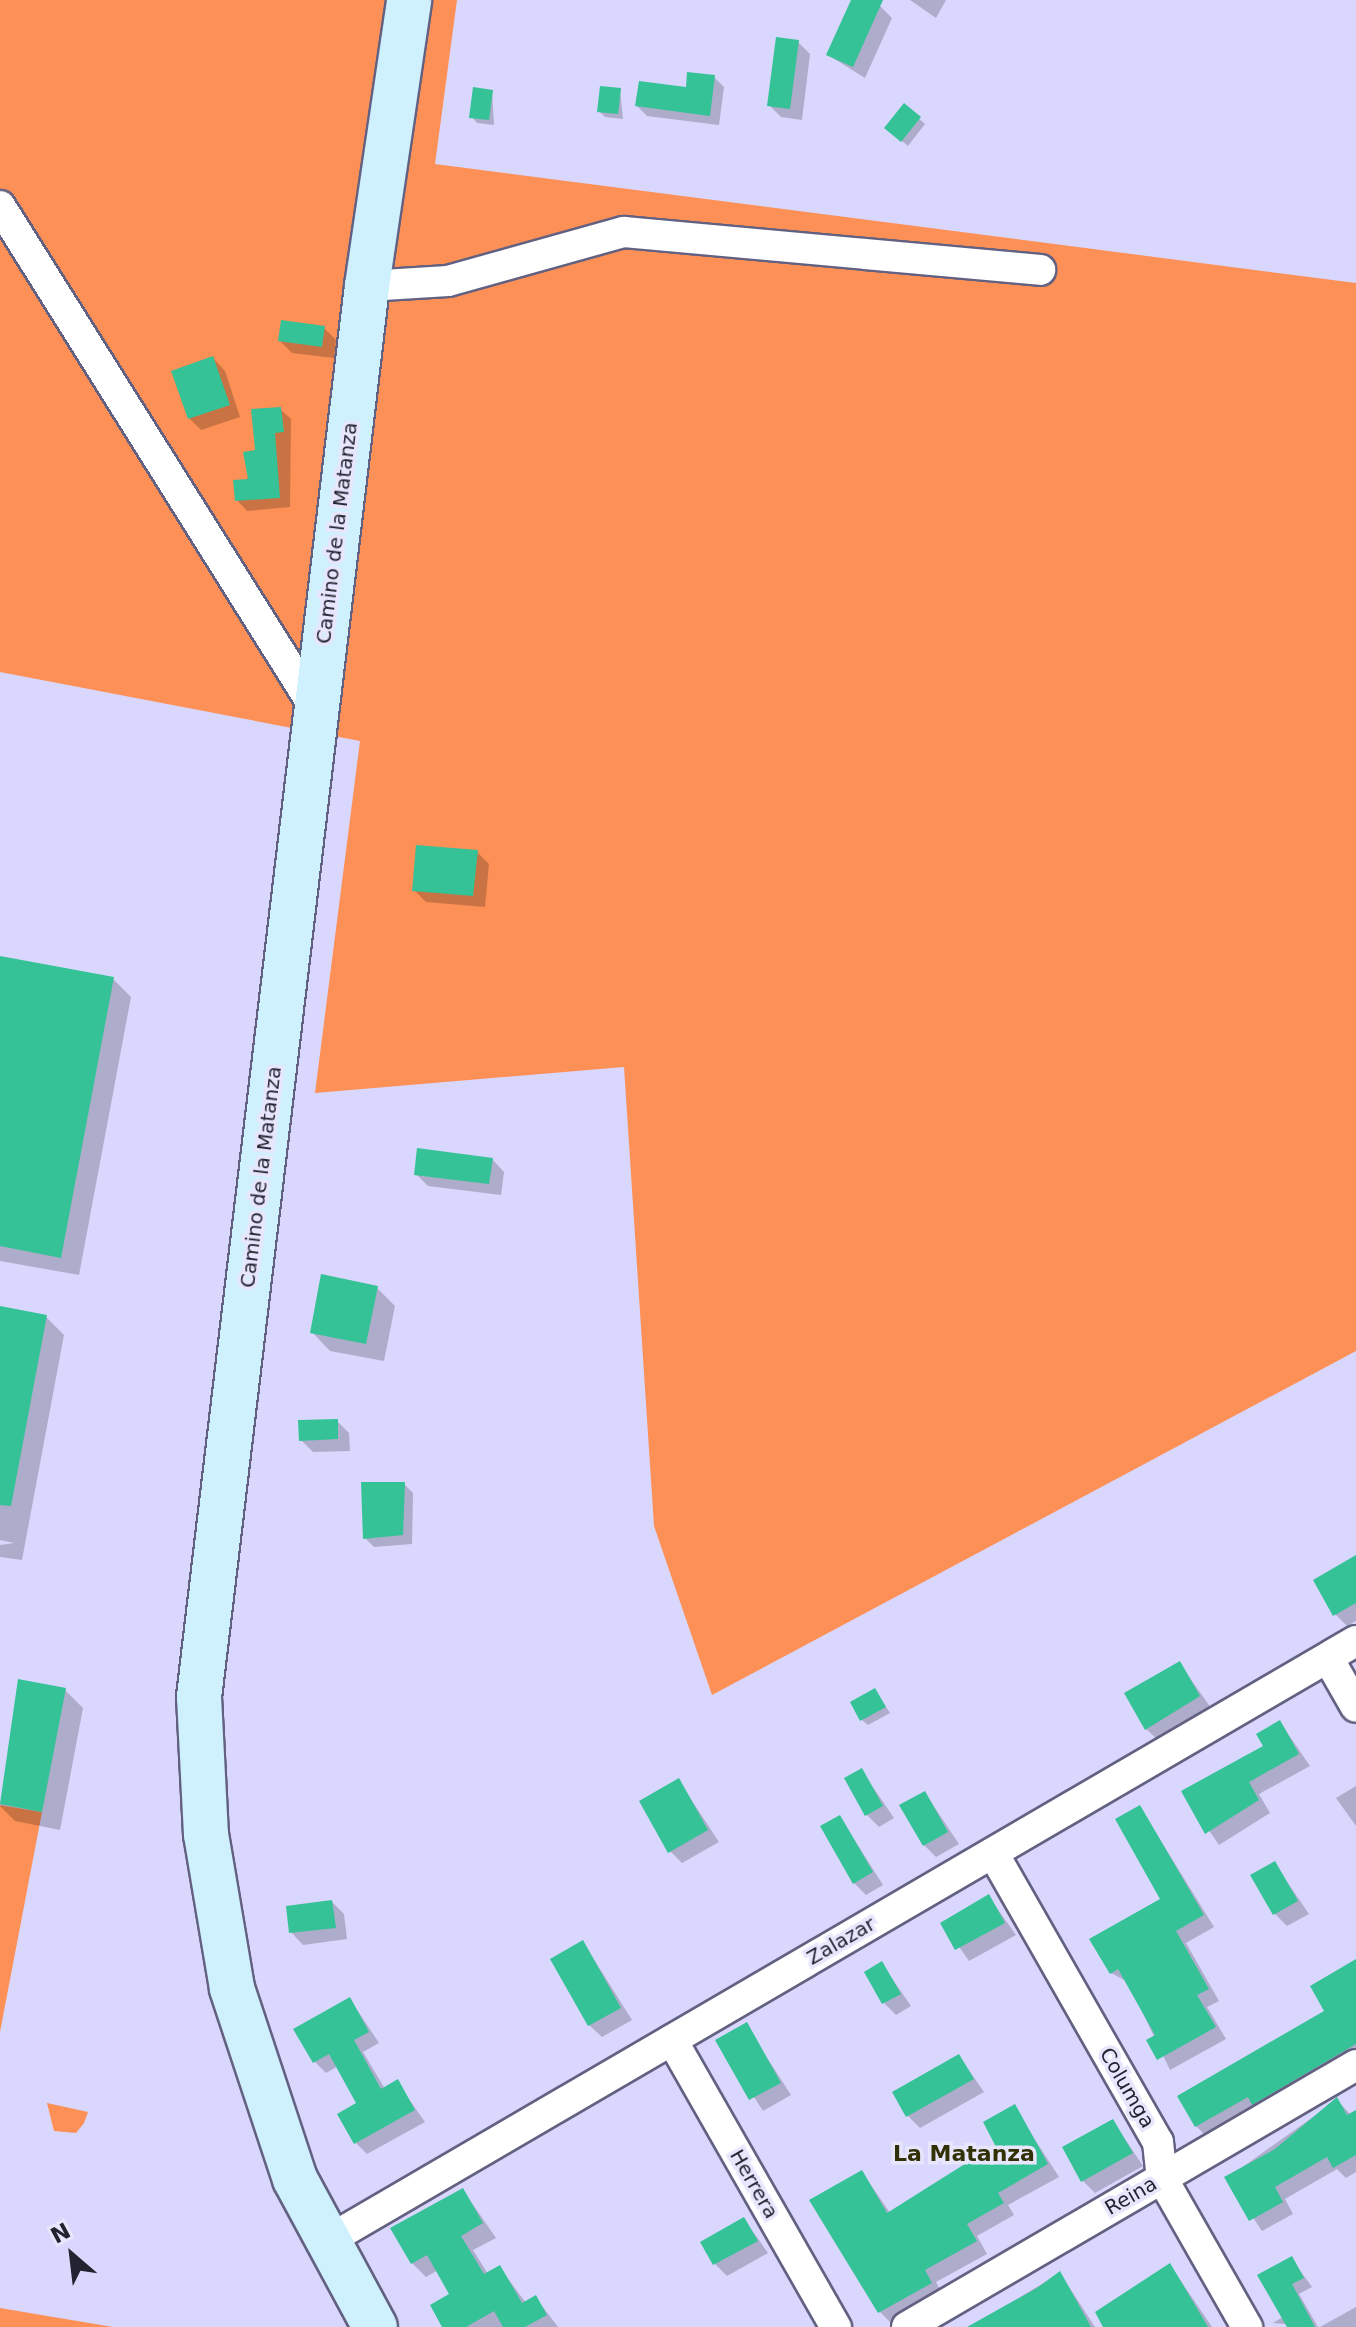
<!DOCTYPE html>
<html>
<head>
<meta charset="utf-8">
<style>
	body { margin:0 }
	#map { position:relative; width:1356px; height:2327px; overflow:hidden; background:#d9d7fd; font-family:"DejaVu Sans",sans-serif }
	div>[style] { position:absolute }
	.green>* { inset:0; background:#fc9056 }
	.shadow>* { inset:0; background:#0003 }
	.building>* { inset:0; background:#34c296 }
	.roads { filter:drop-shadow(2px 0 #636182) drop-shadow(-2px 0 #636182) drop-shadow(0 2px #636182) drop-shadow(0 -2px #636182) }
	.street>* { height:30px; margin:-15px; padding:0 15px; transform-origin:15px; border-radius:15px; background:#fff }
	.secondary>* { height:44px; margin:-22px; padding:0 22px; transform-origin:22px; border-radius:22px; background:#cff0fd }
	span { translate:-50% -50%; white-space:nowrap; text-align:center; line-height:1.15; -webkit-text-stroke:7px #e7e6fd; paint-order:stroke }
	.street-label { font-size:20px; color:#232230 }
	.neighbourhood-label { font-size:22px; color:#323105; font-weight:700 }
	.north { position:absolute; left:32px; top:2215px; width:80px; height:80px; -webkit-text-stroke:6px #e7e6fd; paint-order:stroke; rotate:332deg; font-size:22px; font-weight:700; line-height:32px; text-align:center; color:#232230 }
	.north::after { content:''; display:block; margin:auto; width:28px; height:36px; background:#232230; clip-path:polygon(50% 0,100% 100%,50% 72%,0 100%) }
</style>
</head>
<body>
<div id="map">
	<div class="green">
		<div style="clip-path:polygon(0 0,457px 0,435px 164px,1356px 283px,1356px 1351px,712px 1695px,654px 1526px,624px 1067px,315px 1093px,360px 741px,0 672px)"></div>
		<div style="clip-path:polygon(0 1805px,42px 1812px,0 2032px)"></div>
		<div style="clip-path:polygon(47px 2103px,88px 2112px,84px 2123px,76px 2133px,54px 2131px)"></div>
		<div style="clip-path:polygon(0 2308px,113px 2327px,0 2327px)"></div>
	</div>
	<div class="shadow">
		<div style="clip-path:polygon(853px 0,880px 6px,892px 18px,865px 78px,828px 55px)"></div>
		<div style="clip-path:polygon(910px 0,946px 0,936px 18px)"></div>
		<div style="clip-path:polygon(798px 42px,810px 54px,802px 120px,781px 117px,769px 105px)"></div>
		<div style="clip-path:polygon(714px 77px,724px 87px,719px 125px,647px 116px,637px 106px)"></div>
		<div style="clip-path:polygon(620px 90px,623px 119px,605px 117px,599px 111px)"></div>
		<div style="clip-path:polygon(492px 91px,494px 125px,477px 123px,472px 117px)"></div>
		<div style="clip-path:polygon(905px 106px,925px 124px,908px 146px,892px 133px)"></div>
		<div style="clip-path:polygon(324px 328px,336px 340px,334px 358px,292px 353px,280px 341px)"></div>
		<div style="clip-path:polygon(213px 358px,225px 371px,240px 417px,201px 430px,189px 418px)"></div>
		<div style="clip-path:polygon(280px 409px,291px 419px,290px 507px,247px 511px,237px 500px)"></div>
		<div style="clip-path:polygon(477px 852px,489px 864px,485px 907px,426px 902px,414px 890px)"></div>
		<div style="clip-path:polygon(0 958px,113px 979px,131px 997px,79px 1275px,0 1261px)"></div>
		<div style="clip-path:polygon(492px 1159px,504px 1172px,501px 1195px,428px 1186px,416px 1174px)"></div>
		<div style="clip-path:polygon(377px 1288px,395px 1306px,384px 1361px,330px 1351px,312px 1332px)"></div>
		<div style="clip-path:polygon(0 1308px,46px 1317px,64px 1335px,22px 1560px,0 1557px,0 1545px,14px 1543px,0 1540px)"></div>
		<div style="clip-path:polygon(337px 1421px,349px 1433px,350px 1451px,313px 1452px,301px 1440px)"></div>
		<div style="clip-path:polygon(404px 1484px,413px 1493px,412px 1544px,374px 1547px,365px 1538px)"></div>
		<div style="clip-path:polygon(1356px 1567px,1356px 1621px,1347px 1626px,1335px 1614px)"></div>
		<div style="clip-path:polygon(1180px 1664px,1211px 1708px,1158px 1740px,1146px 1729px)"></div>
		<div style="clip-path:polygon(19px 1682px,65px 1690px,83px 1708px,60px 1830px,15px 1821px,0 1806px)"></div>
		<div style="clip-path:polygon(875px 1690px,890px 1713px,868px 1725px,862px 1720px)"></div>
		<div style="clip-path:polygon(1280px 1722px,1310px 1766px,1259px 1794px,1270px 1813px,1219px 1845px,1183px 1792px,1266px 1747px)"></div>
		<div style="clip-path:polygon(862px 1771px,894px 1818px,879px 1827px,867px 1815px)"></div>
		<div style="clip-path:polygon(679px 1781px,719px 1842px,682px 1863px,670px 1851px)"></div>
		<div style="clip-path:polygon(1356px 1786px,1356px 1826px,1336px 1798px)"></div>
		<div style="clip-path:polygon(925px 1793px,959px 1844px,936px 1857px,924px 1845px)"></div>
		<div style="clip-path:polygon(1140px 1807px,1214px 1927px,1186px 1943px,1219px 2001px,1207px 2007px,1226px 2039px,1170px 2070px,1128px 1982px,1111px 1973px,1163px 1900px)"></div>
		<div style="clip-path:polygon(840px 1817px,883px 1885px,866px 1895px,854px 1883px)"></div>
		<div style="clip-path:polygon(1275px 1864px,1309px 1914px,1287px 1926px,1275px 1914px)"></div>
		<div style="clip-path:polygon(989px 1897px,1016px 1935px,969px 1961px,943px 1924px)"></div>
		<div style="clip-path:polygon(332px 1902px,344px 1914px,347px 1939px,303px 1945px,291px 1932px)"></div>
		<div style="clip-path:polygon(583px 1942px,632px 2020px,602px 2037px,589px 2025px)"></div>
		<div style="clip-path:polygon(1356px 1962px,1356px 2058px,1208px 2138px,1196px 2126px,1327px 2012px)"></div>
		<div style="clip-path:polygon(882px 1964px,911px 2006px,896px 2015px,884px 2003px)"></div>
		<div style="clip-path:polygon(350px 1999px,379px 2043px,363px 2052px,385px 2089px,397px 2082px,425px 2122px,367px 2154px,356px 2143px,359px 2104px,338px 2066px,326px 2073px,315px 2062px)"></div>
		<div style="clip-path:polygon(746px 2025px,791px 2095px,763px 2111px,718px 2041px)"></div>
		<div style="clip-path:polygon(959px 2056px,984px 2092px,920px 2128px,908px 2116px)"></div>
		<div style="clip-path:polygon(1337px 2100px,1351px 2115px,1356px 2112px,1356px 2172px,1346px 2178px,1337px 2169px,1285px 2199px,1293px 2214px,1262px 2231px,1227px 2178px)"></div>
		<div style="clip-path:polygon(1014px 2107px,1059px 2177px,1008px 2205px,1014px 2215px,977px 2236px,987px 2254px,936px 2282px,943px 2295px,892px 2324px,880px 2312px,862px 2172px,890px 2213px,998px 2146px)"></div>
		<div style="clip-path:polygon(1113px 2121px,1143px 2166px,1095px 2193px,1083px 2181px)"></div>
		<div style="clip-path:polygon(463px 2190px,496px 2238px,473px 2250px,488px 2274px,500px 2268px,526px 2303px,536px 2298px,558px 2327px,445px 2327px,452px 2295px,438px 2270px,426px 2277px,412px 2263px)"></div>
		<div style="clip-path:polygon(744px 2219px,768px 2253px,727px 2276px,715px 2264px)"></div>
		<div style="clip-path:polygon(1291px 2258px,1312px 2287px,1299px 2294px,1318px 2327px,1273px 2323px,1283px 2317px)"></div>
		<div style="clip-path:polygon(1170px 2265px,1212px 2327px,1105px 2327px)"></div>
		<div style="clip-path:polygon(1060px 2273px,1095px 2327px,970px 2327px)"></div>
		<div style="clip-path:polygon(1356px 2307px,1356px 2327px,1320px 2327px)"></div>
	</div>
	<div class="building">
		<div style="clip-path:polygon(851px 0,883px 0,853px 67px,826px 55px)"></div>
		<div style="clip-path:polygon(776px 37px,799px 40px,790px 109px,767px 106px)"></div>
		<div style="clip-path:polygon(687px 72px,715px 75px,710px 116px,635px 106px,639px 81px,686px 87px)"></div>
		<div style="clip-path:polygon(600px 86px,621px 88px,618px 114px,597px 112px)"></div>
		<div style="clip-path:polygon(473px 87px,493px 90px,489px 120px,469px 118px)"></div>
		<div style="clip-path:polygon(904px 103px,921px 117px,901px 142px,884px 128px)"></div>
		<div style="clip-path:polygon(281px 320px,325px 326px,322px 347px,278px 341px)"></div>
		<div style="clip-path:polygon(213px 356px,230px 405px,188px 419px,171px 371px)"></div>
		<div style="clip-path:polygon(281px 407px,284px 432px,275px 433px,280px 498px,235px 501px,233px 480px,248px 479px,243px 452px,255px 450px,251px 409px)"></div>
		<div style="clip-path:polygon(416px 845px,478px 850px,473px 896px,412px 891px)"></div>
		<div style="clip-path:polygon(0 956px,114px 977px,61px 1258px,0 1246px)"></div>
		<div style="clip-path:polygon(417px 1148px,493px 1158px,489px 1184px,414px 1175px)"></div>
		<div style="clip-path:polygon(321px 1274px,378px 1286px,366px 1344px,310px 1333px)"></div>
		<div style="clip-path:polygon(0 1306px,47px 1315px,11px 1506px,0 1505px)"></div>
		<div style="clip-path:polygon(338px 1419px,338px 1439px,299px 1441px,298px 1420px)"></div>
		<div style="clip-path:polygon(361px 1482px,405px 1482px,403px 1535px,363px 1539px)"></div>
		<div style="clip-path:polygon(1356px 1555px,1356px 1603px,1333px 1616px,1313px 1580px)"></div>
		<div style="clip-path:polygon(1180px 1661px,1200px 1696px,1145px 1730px,1124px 1693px)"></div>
		<div style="clip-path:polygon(18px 1679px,66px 1688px,42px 1812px,0 1804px)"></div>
		<div style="clip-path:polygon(875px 1688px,886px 1707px,860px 1721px,850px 1702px)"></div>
		<div style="clip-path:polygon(1280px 1720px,1299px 1754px,1249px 1782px,1259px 1800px,1205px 1834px,1181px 1791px,1263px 1746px,1256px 1734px)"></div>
		<div style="clip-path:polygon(862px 1768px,883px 1806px,865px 1816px,844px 1778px)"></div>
		<div style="clip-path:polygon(679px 1778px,708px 1830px,668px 1853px,639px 1801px)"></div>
		<div style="clip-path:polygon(925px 1791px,948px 1832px,923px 1846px,899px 1805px)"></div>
		<div style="clip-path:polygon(1140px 1805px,1204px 1915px,1176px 1931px,1209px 1989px,1197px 1995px,1216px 2027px,1157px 2060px,1146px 2040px,1155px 2035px,1118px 1969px,1110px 1974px,1089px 1939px,1160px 1899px,1115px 1819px)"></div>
		<div style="clip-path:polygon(840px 1815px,873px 1872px,853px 1884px,820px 1826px)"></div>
		<div style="clip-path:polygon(1275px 1861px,1298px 1901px,1273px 1915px,1250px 1875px)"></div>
		<div style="clip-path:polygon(989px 1894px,1005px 1923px,955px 1950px,940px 1923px)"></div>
		<div style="clip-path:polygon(332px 1900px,336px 1928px,289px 1933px,286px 1906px)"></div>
		<div style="clip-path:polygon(583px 1940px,621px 2008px,588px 2026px,550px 1959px)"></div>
		<div style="clip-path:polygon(1356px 1959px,1356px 2044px,1252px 2105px,1248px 2097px,1195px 2127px,1177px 2096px,1324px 2011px,1310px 1986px)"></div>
		<div style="clip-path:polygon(882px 1961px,901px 1994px,882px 2004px,864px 1972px)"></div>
		<div style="clip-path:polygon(350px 1997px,369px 2032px,354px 2040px,381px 2089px,398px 2079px,415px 2110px,354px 2144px,337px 2114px,356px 2103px,329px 2054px,313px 2063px,293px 2029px)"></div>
		<div style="clip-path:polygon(747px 2022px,781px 2083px,749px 2100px,715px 2040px)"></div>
		<div style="clip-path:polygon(959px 2054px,974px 2079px,906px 2117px,892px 2092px)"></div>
		<div style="clip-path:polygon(1337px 2097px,1347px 2115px,1356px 2110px,1356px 2155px,1333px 2168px,1327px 2157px,1275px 2187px,1283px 2202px,1249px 2221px,1224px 2177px,1275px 2149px)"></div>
		<div style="clip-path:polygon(1015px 2104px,1048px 2164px,998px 2193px,1004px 2203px,967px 2224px,977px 2241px,925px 2270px,932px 2283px,878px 2313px,809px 2200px,862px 2170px,887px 2213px,995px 2145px,983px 2122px)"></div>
		<div style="clip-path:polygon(1113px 2119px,1133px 2153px,1081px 2182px,1062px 2147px)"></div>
		<div style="clip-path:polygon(463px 2188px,483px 2223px,461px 2236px,484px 2274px,500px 2265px,522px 2303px,536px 2295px,547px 2315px,525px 2327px,503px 2327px,494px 2311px,466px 2327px,442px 2327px,430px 2305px,449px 2294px,427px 2255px,411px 2264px,390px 2228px)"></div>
		<div style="clip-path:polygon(744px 2217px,758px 2241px,713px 2265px,700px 2242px)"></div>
		<div style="clip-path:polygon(1292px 2256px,1304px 2278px,1292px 2284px,1315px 2327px,1287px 2327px,1257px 2275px)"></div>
		<div style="clip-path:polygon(1170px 2263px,1208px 2327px,1103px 2327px,1095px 2312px)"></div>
		<div style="clip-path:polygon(1060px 2271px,1091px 2327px,967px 2327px,1037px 2288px)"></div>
	</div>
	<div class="roads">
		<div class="street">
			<div style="left:0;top:206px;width:593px;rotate:57.89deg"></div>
			<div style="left:367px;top:286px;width:81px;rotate:-3.5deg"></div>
			<div style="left:448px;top:281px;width:183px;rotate:-15.6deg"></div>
			<div style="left:624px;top:232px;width:418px;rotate:5.2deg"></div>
			<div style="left:1328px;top:1658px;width:56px;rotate:60.3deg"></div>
			<div style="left:993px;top:1853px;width:333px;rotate:60.3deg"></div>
			<div style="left:1158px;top:2142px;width:36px;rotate:84deg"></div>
			<div style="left:1162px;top:2178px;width:172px;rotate:60.3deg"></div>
			<div style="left:672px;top:2040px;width:331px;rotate:60.3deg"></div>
			<div style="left:327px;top:2241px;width:1191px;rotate:-30.25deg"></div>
			<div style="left:907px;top:2327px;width:520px;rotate:-30.26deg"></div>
		</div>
		<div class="secondary">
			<div style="left:375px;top:2327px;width:168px;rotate:-118.4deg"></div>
			<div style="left:295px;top:2179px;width:201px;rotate:-108.3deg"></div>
			<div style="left:232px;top:1988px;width:155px;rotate:-99.6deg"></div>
			<div style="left:206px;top:1835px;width:138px;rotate:-92.9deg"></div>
			<div style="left:199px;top:1697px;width:1421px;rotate:-83.21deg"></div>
			<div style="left:367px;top:286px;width:289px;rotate:-81.6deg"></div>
		</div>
	</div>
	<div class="street-label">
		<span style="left:337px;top:533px;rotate:-83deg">Camino de la Matanza</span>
		<span style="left:261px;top:1177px;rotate:-83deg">Camino de la Matanza</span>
		<span style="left:841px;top:1941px;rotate:-30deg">Zalazar</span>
		<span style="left:1127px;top:2088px;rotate:60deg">Columga</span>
		<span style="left:754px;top:2184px;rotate:60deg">Herrera</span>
		<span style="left:1131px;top:2196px;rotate:-30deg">Reina</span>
	</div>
	<div class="neighbourhood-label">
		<span style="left:964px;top:2154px">La Matanza</span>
	</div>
	<div class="north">N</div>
</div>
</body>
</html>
